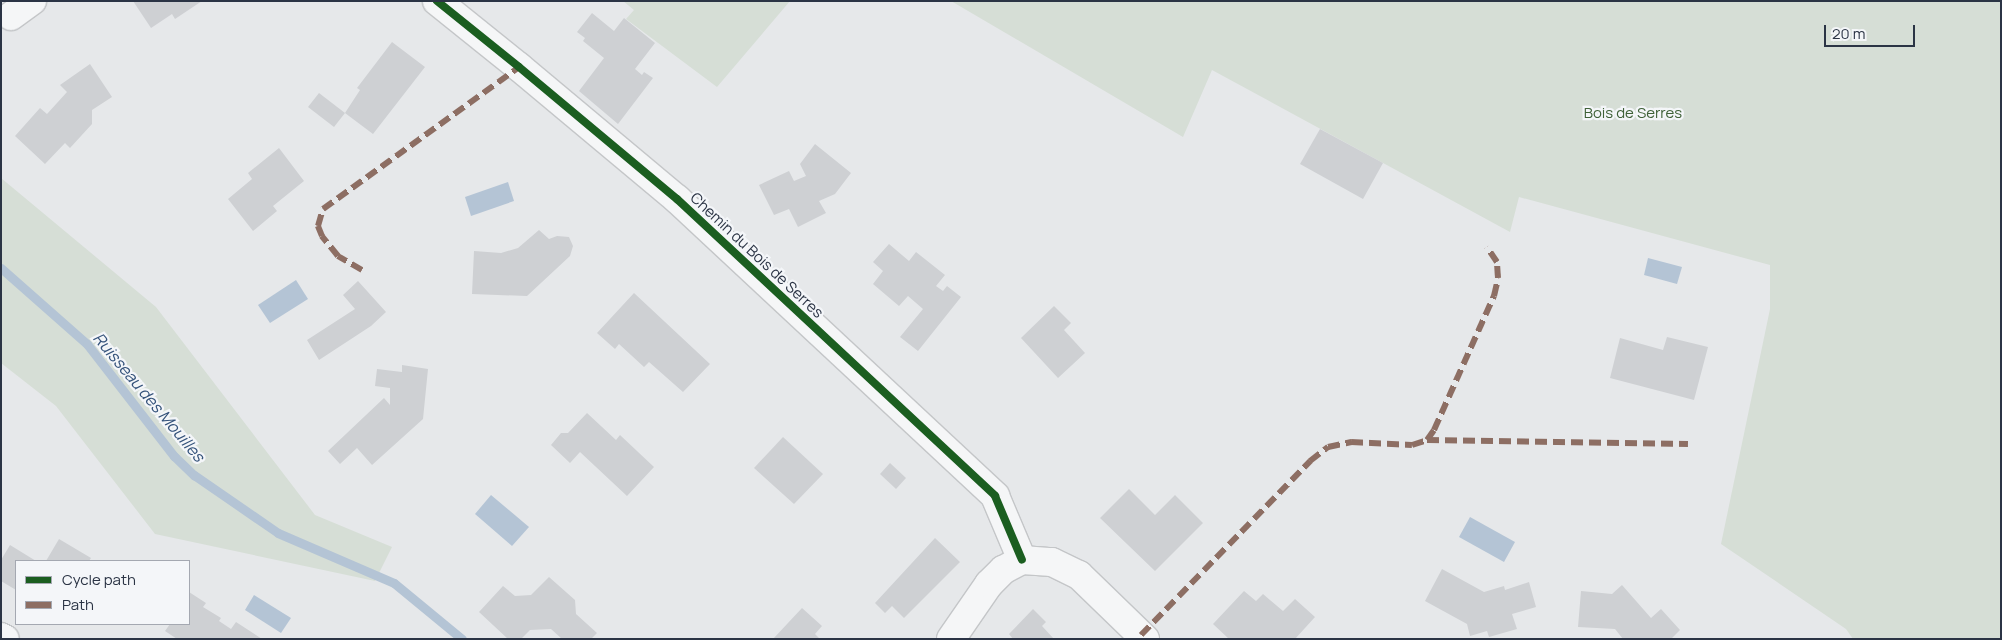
<!DOCTYPE html>
<html>
<head>
<meta charset="utf-8">
<style>
	body { margin:0 }
	#map { position:relative; width:2002px; height:640px; overflow:hidden; background:#e6e8ea; font-family:Manrope,sans-serif }
	div>[style] { position:absolute }
	.green>* { inset:0; background:#d6ded6 }
	.water>* { inset:0; background:#b4c4d5 }
	.stream>* { height:9px; margin:-4.5px; padding:0 4.5px; transform-origin:4.5px; border-radius:4.5px; background:#b4c4d5 }
	.building>* { inset:0; background:#ced0d3 }
	.roads { filter:drop-shadow(1px 0 #c4c6c8) drop-shadow(-1px 0 #c4c6c8) drop-shadow(0 1px #c4c6c8) drop-shadow(0 -1px #c4c6c8) }
	.minor>* { height:28px; margin:-14px; padding:0 14px; transform-origin:14px; border-radius:14px; background:#f5f6f7 }
	.quiet>* { height:6px; margin-top:-3px; transform-origin:0; background:repeating-linear-gradient(90deg,#8d6e63 0 12px,transparent 0 18px) }
	.cycleway>* { height:8px; margin:-4px; padding:0 4px; transform-origin:4px; border-radius:4px; background:#1b5e20 }
	span { translate:-50% -50%; white-space:nowrap; text-align:center; line-height:1.15; -webkit-text-stroke:4.5px #f4f6f9; paint-order:stroke }
	.park-label { font-size:15px; color:#3f6138 }
	.street-label { font-size:15px; color:#2b3445 }
	.water-label { font-size:16px; color:#34527a; font-style:italic }
	.frame { position:absolute; inset:0; border:2px solid #2b3445; pointer-events:none }
	.legend { position:absolute; left:15px; top:560px; width:175px; height:65px; box-sizing:border-box; background:#f4f6f9; border:1px solid #a4a8b1; margin:0; padding:6px 9px; list-style:none; font-size:15px; color:#2b3445 }
	.legend li { display:flex; align-items:center; gap:10px; height:25px }
	.legend b { width:25px; border:1px solid #a4a8b1 }
	.scale { position:absolute; left:1824px; top:25px; width:91px; height:22px; box-sizing:border-box; border:2px solid #2b3445; border-top:0; padding-left:6px; font-size:15px; line-height:18px; white-space:nowrap; color:#2b3445; -webkit-text-stroke:4px #f4f6f9; paint-order:stroke }
</style>
</head>
<body>
<div id="map">
	<div class="green">
		<div style="clip-path:polygon(623px 1px,790px 1px,717px 87px,626px 19px,634px 10px)"></div>
		<div style="clip-path:polygon(951px 1px,2001px 1px,2001px 639px,1853px 639px,1846px 629px,1721px 544px,1770px 309px,1770px 265px,1519px 197px,1510px 232px,1212px 70px,1183px 137px)"></div>
		<div style="clip-path:polygon(1px 178px,156px 307px,315px 515px,392px 547px,375px 581px,155px 534px,56px 406px,1px 363px)"></div>
	</div>
	<div class="water">
		<div style="clip-path:polygon(508px 182px,514px 201px,471px 216px,465px 197px)"></div>
		<div style="clip-path:polygon(1648px 258px,1682px 267px,1677px 284px,1644px 275px)"></div>
		<div style="clip-path:polygon(296px 280px,308px 299px,270px 323px,258px 305px)"></div>
		<div style="clip-path:polygon(491px 495px,529px 527px,512px 546px,475px 514px)"></div>
		<div style="clip-path:polygon(1470px 517px,1515px 542px,1504px 562px,1459px 537px)"></div>
		<div style="clip-path:polygon(254px 595px,291px 618px,281px 633px,245px 610px)"></div>
	</div>
	<div class="stream">
		<div style="left:1px;top:268px;width:115px;rotate:41.5deg"></div>
		<div style="left:87px;top:344px;width:142px;rotate:52.2deg"></div>
		<div style="left:174px;top:456px;width:28px;rotate:44deg"></div>
		<div style="left:194px;top:475px;width:102px;rotate:34.6deg"></div>
		<div style="left:278px;top:533px;width:126px;rotate:23.3deg"></div>
		<div style="left:394px;top:583px;width:88px;rotate:39.5deg"></div>
	</div>
	<div class="building">
		<div style="clip-path:polygon(133px 1px,202px 1px,175px 19px,172px 14px,151px 28px)"></div>
		<div style="clip-path:polygon(592px 13px,614px 31px,624px 18px,655px 43px,635px 69px,642px 75px,644px 72px,653px 78px,618px 124px,579px 91px,604px 58px,583px 41px,585px 38px,577px 32px)"></div>
		<div style="clip-path:polygon(392px 42px,425px 67px,373px 134px,345px 113px,360px 90px,357px 88px)"></div>
		<div style="clip-path:polygon(90px 64px,112px 97px,92px 110px,92px 124px,70px 148px,65px 143px,45px 164px,15px 136px,40px 108px,47px 114px,67px 92px,60px 85px)"></div>
		<div style="clip-path:polygon(319px 93px,345px 113px,334px 127px,308px 107px)"></div>
		<div style="clip-path:polygon(1320px 129px,1383px 163px,1363px 199px,1300px 164px)"></div>
		<div style="clip-path:polygon(815px 144px,851px 173px,835px 194px,819px 201px,826px 213px,798px 227px,789px 209px,774px 215px,759px 185px,789px 171px,794px 181px,806px 176px,800px 164px)"></div>
		<div style="clip-path:polygon(279px 148px,304px 181px,273px 206px,277px 211px,253px 231px,228px 199px,252px 179px,248px 173px)"></div>
		<div style="clip-path:polygon(539px 230px,549px 239px,557px 236px,569px 237px,573px 246px,570px 256px,527px 296px,472px 294px,474px 251px,501px 253px,518px 248px)"></div>
		<div style="clip-path:polygon(889px 244px,909px 261px,916px 252px,945px 275px,936px 286px,943px 291px,947px 286px,961px 297px,918px 351px,900px 337px,923px 309px,908px 296px,899px 306px,873px 284px,883px 271px,873px 262px)"></div>
		<div style="clip-path:polygon(358px 281px,386px 312px,371px 326px,319px 360px,307px 340px,355px 309px,343px 295px)"></div>
		<div style="clip-path:polygon(634px 293px,710px 364px,683px 392px,649px 362px,644px 367px,619px 344px,615px 349px,597px 333px)"></div>
		<div style="clip-path:polygon(1054px 306px,1071px 323px,1064px 330px,1085px 353px,1058px 378px,1021px 338px)"></div>
		<div style="clip-path:polygon(1667px 337px,1708px 347px,1694px 400px,1610px 378px,1620px 338px,1663px 350px)"></div>
		<div style="clip-path:polygon(402px 365px,428px 369px,423px 419px,372px 465px,357px 448px,340px 464px,328px 451px,384px 398px,390px 405px,390px 388px,375px 386px,377px 369px,402px 372px)"></div>
		<div style="clip-path:polygon(587px 413px,616px 440px,620px 435px,654px 467px,627px 496px,580px 452px,570px 463px,551px 445px,561px 433px,568px 433px)"></div>
		<div style="clip-path:polygon(783px 437px,823px 474px,794px 504px,754px 468px)"></div>
		<div style="clip-path:polygon(890px 463px,906px 478px,896px 489px,880px 474px)"></div>
		<div style="clip-path:polygon(1129px 489px,1155px 515px,1175px 495px,1203px 523px,1155px 571px,1100px 518px)"></div>
		<div style="clip-path:polygon(935px 538px,960px 562px,904px 618px,892px 606px,885px 613px,875px 603px)"></div>
		<div style="clip-path:polygon(59px 539px,91px 558px,89px 561px,46px 561px)"></div>
		<div style="clip-path:polygon(10px 545px,36px 561px,16px 561px,16px 590px,1px 581px,1px 560px)"></div>
		<div style="clip-path:polygon(1442px 569px,1484px 592px,1504px 586px,1505px 590px,1529px 582px,1536px 607px,1512px 614px,1517px 629px,1489px 637px,1487px 631px,1470px 636px,1467px 624px,1425px 601px)"></div>
		<div style="clip-path:polygon(549px 577px,575px 600px,576px 614px,597px 633px,591px 639px,562px 639px,551px 629px,530px 630px,521px 639px,508px 639px,479px 612px,503px 586px,515px 596px,531px 595px)"></div>
		<div style="clip-path:polygon(1622px 585px,1651px 618px,1661px 609px,1680px 630px,1671px 639px,1623px 639px,1615px 629px,1578px 627px,1581px 591px,1612px 594px)"></div>
		<div style="clip-path:polygon(1244px 591px,1256px 601px,1263px 594px,1283px 611px,1295px 599px,1315px 617px,1295px 639px,1229px 639px,1213px 624px)"></div>
		<div style="clip-path:polygon(189px 592px,206px 603px,203px 607px,221px 618px,219px 621px,231px 629px,236px 622px,262px 639px,177px 639px,165px 631px,170px 624px,189px 624px)"></div>
		<div style="clip-path:polygon(802px 608px,822px 626px,815px 634px,820px 639px,773px 639px)"></div>
		<div style="clip-path:polygon(1033px 609px,1046px 622px,1042px 626px,1054px 639px,1013px 639px,1009px 634px)"></div>
	</div>
	<div class="roads">
		<div class="minor">
			<div style="left:437px;top:1px;width:105px;rotate:38.8deg"></div>
			<div style="left:519px;top:67px;width:206px;rotate:39.9deg"></div>
			<div style="left:677px;top:199px;width:435px;rotate:43deg"></div>
			<div style="left:995px;top:496px;width:69px;rotate:67.1deg"></div>
			<div style="left:11px;top:16px;width:26px;rotate:-36deg"></div>
			<div style="left:1022px;top:560px;width:30px;rotate:4deg"></div>
			<div style="left:1052px;top:562px;width:30px;rotate:26deg"></div>
			<div style="left:1079px;top:575px;width:92px;rotate:44.1deg"></div>
			<div style="left:1px;top:637px;width:4px;rotate:27deg"></div>
			<div style="left:951px;top:639px;width:67px;rotate:-55.4deg"></div>
			<div style="left:989px;top:584px;width:20px;rotate:-45deg"></div>
			<div style="left:1003px;top:570px;width:21px;rotate:-28deg"></div>
		</div>
	</div>
	<div class="quiet">
		<div style="left:362px;top:270px;width:28px;rotate:-150deg"></div>
		<div style="left:338px;top:256px;width:26px;rotate:-129deg"></div>
		<div style="left:322px;top:236px;width:11px;rotate:-112deg"></div>
		<div style="left:318px;top:226px;width:18px;rotate:-74deg"></div>
		<div style="left:323px;top:209px;width:242px;rotate:-35.9deg"></div>
		<div style="left:1427px;top:440px;width:261px;rotate:0.9deg"></div>
		<div style="left:1141px;top:635px;width:243px;rotate:-45.8deg"></div>
		<div style="left:1310px;top:461px;width:23px;rotate:-38deg"></div>
		<div style="left:1328px;top:447px;width:24px;rotate:-12deg"></div>
		<div style="left:1351px;top:442px;width:61px;rotate:2.8deg"></div>
		<div style="left:1412px;top:445px;width:16px;rotate:-18deg"></div>
		<div style="left:1427px;top:440px;width:12px;rotate:-55deg"></div>
		<div style="left:1434px;top:430px;width:147px;rotate:-65.9deg"></div>
		<div style="left:1494px;top:296px;width:18px;rotate:-77deg"></div>
		<div style="left:1498px;top:278px;width:16px;rotate:-94deg"></div>
		<div style="left:1497px;top:262px;width:18px;rotate:-124deg"></div>
	</div>
	<div class="cycleway">
		<div style="left:437px;top:1px;width:105px;rotate:38.8deg"></div>
		<div style="left:519px;top:67px;width:206px;rotate:39.9deg"></div>
		<div style="left:677px;top:199px;width:435px;rotate:43deg"></div>
		<div style="left:995px;top:496px;width:69px;rotate:67.1deg"></div>
	</div>
	<div class="park-label">
		<span style="left:1633px;top:113px">Bois de Serres</span>
	</div>
	<div class="street-label">
		<span style="left:757px;top:255px;rotate:43deg">Chemin du Bois de Serres</span>
	</div>
	<div class="water-label">
		<span style="left:149px;top:397px;rotate:50deg">Ruisseau des Mouilles</span>
	</div>
	<div class="frame"></div>
	<ul class="legend">
	<li><b style="height:6px;background:#1b5e20"></b>Cycle path</li>
	<li><b style="height:6px;background:#8d6e63"></b>Path</li>
	</ul>
	<div class="scale">20 m</div>
</div>
</body>
</html>
